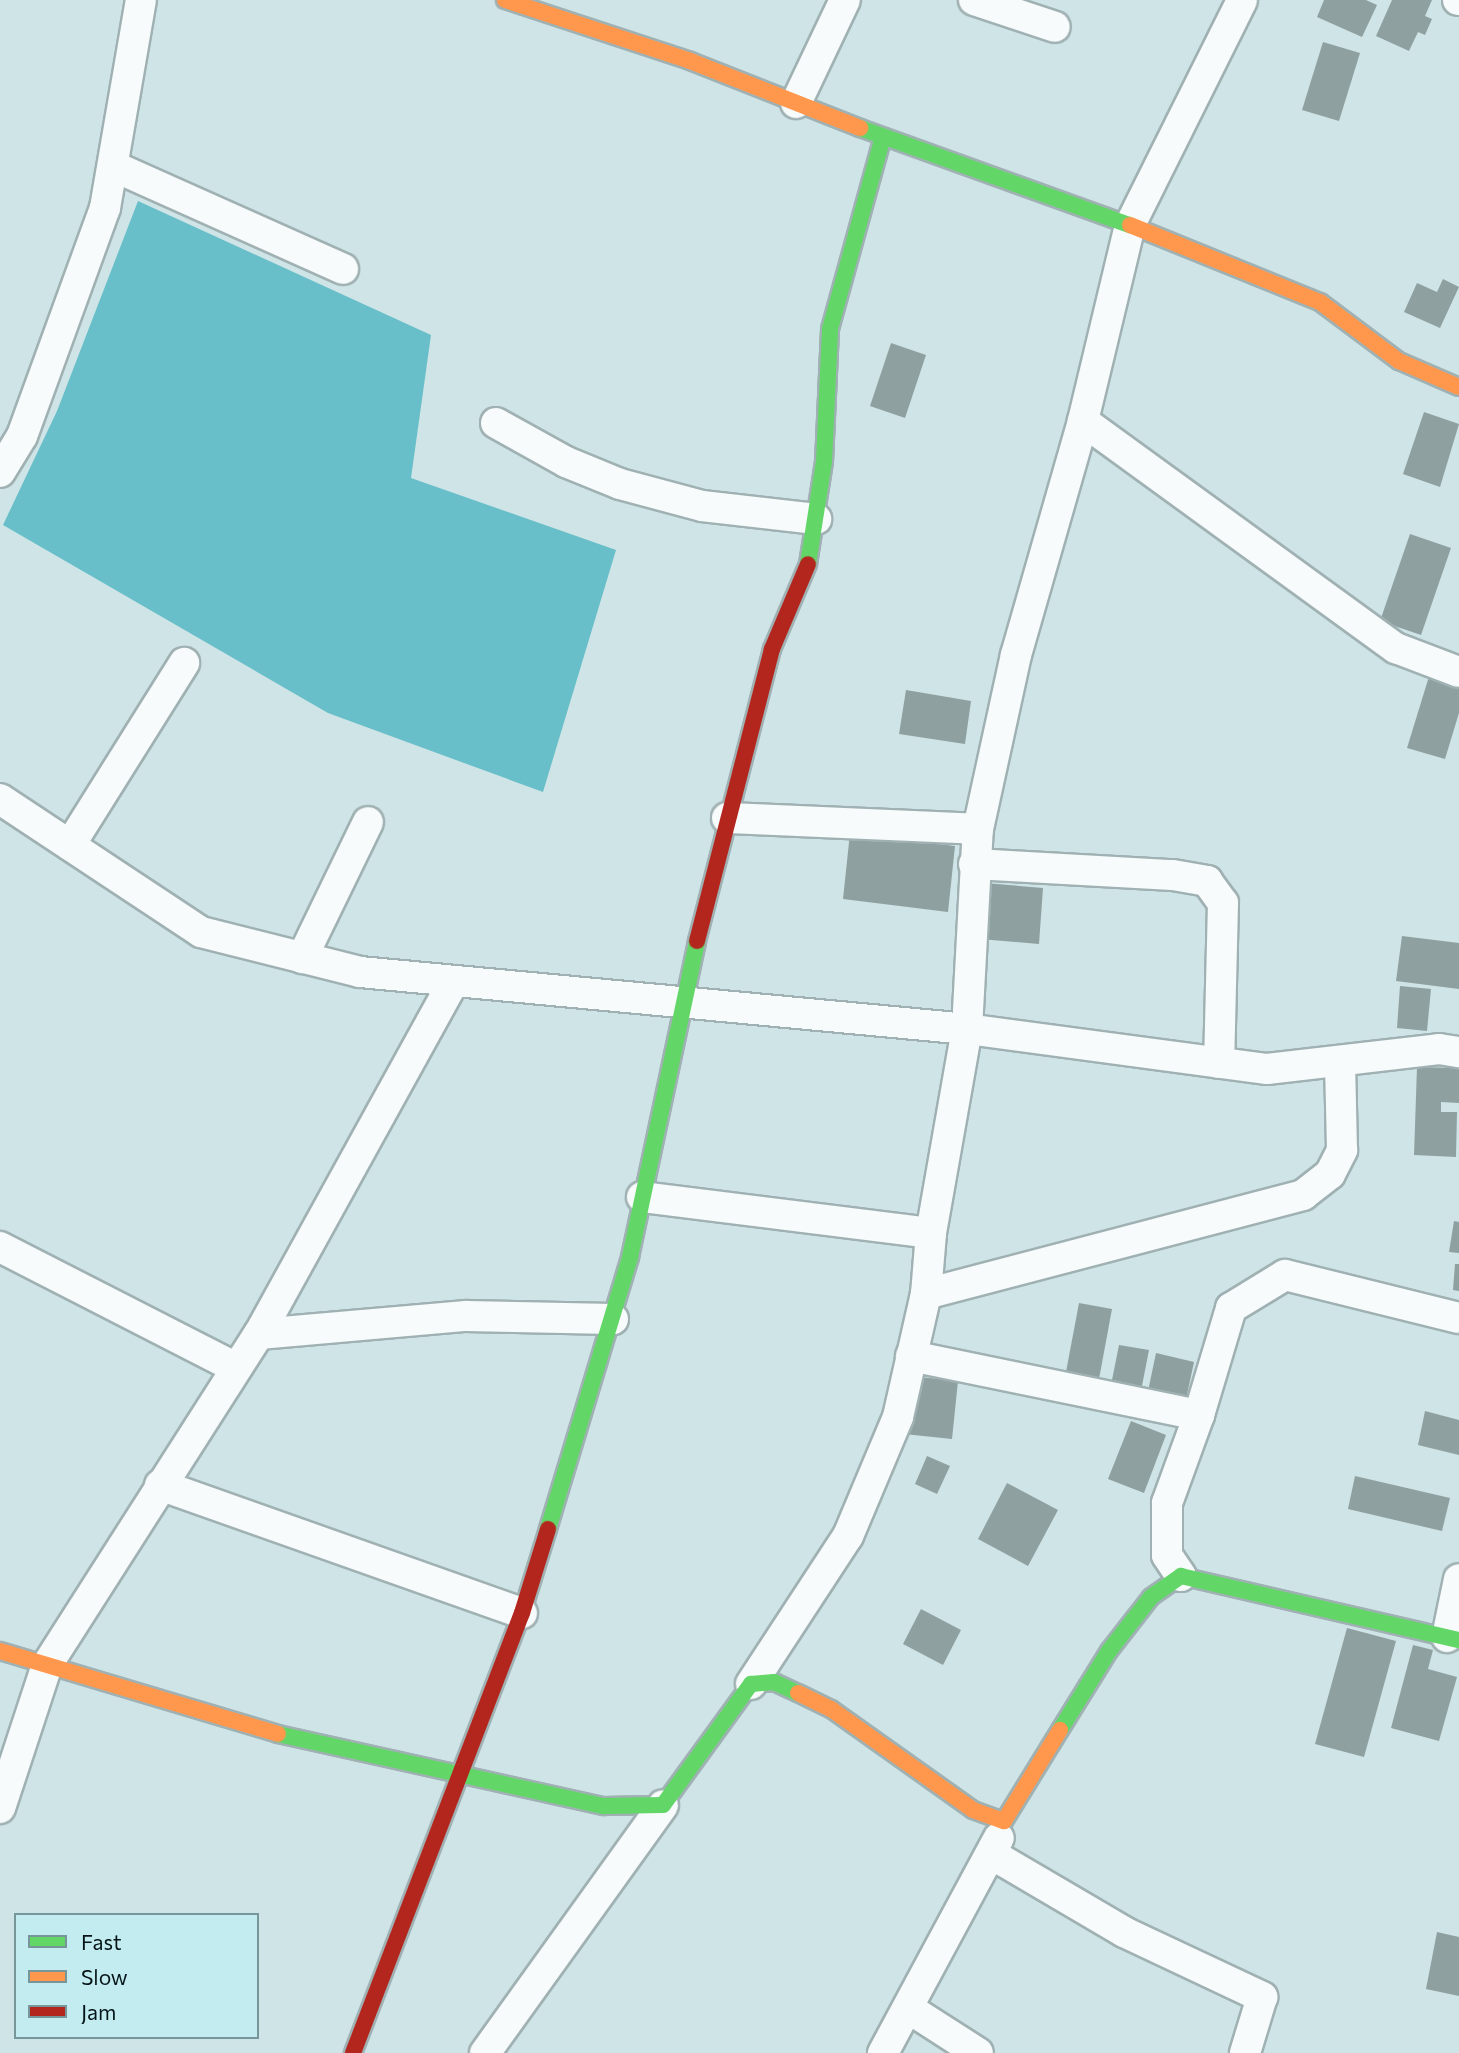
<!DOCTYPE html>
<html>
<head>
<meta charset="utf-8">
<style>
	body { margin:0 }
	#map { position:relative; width:1459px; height:2053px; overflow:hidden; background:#cee4e6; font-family:Commissioner,sans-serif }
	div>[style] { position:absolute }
	.water>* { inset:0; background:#68bfc9 }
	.building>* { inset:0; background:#8fa0a1 }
	.roads { filter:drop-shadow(2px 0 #a0b1b3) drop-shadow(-2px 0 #a0b1b3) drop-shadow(0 2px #a0b1b3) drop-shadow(0 -2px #a0b1b3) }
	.street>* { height:30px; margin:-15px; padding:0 15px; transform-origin:15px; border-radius:15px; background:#f8fbfb }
	.fast>* { height:16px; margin:-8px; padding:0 8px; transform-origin:8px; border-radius:8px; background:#63d668 }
	.slow>* { height:16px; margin:-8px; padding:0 8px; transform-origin:8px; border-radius:8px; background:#ff974d }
	.jam>* { height:16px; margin:-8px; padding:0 8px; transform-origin:8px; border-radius:8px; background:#b3261e }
	span { translate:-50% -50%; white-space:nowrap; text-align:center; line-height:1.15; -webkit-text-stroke:7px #c3ecf1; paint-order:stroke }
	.legend { position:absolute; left:14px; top:1913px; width:245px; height:126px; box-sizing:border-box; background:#c3ecf1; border:2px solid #779699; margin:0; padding:9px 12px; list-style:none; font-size:21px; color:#051416 }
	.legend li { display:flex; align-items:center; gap:14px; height:35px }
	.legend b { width:35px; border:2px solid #779699 }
</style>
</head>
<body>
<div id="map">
	<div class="water">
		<div style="clip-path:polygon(138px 201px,431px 335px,411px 478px,616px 550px,543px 792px,328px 713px,3px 525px,57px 411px)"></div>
	</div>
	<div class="building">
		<div style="clip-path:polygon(1324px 0,1366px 0,1377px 5px,1362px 37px,1317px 17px)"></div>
		<div style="clip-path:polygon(1392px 0,1432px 0,1425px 16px,1432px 19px,1425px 35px,1418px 32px,1409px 51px,1376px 36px)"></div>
		<div style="clip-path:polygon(1323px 42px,1360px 53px,1339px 121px,1302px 110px)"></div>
		<div style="clip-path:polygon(1443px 279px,1459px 287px,1440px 328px,1404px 312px,1417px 283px,1437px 292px)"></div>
		<div style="clip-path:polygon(891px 343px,926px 355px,905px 418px,870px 406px)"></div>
		<div style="clip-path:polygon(1424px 412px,1459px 424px,1440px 487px,1403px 474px)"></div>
		<div style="clip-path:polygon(1410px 534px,1451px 548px,1421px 635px,1380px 621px)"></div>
		<div style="clip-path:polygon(1431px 670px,1459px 678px,1459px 713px,1445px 759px,1407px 748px)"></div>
		<div style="clip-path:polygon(906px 690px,971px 701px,965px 744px,899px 734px)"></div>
		<div style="clip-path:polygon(850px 833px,955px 846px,948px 912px,843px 899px)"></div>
		<div style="clip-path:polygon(985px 883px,1043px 888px,1039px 944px,980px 939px)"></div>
		<div style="clip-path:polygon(1402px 936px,1459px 943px,1459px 989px,1396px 981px)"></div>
		<div style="clip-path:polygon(1400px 986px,1431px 989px,1427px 1031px,1397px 1028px)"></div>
		<div style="clip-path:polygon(1417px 1067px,1459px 1068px,1459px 1103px,1441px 1102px,1441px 1112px,1457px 1112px,1456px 1157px,1414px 1155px)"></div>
		<div style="clip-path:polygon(1454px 1221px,1459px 1222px,1459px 1253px,1449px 1252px)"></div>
		<div style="clip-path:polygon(1455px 1264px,1459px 1264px,1459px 1291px,1453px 1290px)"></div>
		<div style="clip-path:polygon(1079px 1303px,1112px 1309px,1099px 1379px,1066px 1372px)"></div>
		<div style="clip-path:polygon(1119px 1345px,1149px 1350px,1140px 1396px,1110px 1390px)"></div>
		<div style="clip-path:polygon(1156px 1353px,1194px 1362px,1185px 1404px,1147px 1396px)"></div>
		<div style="clip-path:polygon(910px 1376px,958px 1381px,952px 1439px,904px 1434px)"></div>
		<div style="clip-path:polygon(1425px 1411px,1459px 1420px,1459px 1455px,1418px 1445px)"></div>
		<div style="clip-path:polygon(1131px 1421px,1166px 1435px,1144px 1493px,1108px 1479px)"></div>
		<div style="clip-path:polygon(927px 1456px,950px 1466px,937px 1494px,915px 1484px)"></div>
		<div style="clip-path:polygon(1355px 1476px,1450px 1498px,1442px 1531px,1348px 1509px)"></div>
		<div style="clip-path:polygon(1007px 1483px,1058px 1510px,1028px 1566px,978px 1539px)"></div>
		<div style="clip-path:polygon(921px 1609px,961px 1630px,943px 1665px,903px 1644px)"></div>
		<div style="clip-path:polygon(1347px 1628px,1396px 1641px,1364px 1757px,1315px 1744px)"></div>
		<div style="clip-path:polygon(1413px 1645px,1433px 1650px,1428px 1669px,1457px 1677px,1439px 1741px,1391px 1728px)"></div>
		<div style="clip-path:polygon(1437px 1932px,1459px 1937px,1459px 1996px,1426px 1989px)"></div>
	</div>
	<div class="roads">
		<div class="street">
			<div style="left:974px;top:0;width:85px;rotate:18.4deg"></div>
			<div style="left:1458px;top:0;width:1px"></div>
			<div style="left:796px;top:103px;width:114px;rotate:-64.6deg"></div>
			<div style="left:113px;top:166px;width:252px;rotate:24.1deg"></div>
			<div style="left:1083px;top:421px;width:387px;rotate:36deg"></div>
			<div style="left:1396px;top:648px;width:67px;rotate:20.9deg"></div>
			<div style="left:496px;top:423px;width:80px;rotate:29.1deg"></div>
			<div style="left:566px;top:462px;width:58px;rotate:22.2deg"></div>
			<div style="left:620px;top:484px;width:85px;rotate:15deg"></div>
			<div style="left:702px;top:506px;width:115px;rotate:6.5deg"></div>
			<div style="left:0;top:472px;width:42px;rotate:-58.6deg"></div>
			<div style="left:22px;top:436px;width:243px;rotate:-70deg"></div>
			<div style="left:105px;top:208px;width:211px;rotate:-80.2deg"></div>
			<div style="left:0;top:799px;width:241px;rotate:33.5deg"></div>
			<div style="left:201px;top:932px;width:164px;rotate:14.1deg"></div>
			<div style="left:360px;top:972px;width:610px;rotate:5.36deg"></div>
			<div style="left:967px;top:1029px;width:303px;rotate:7.6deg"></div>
			<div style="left:1267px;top:1069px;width:173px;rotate:-6.6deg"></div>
			<div style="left:1439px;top:1049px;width:20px;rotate:9deg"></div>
			<div style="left:727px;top:818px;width:251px;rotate:2.5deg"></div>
			<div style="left:70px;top:845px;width:215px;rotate:-57.9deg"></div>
			<div style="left:974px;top:864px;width:199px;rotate:3.2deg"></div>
			<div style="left:1173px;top:875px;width:35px;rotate:10deg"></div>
			<div style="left:1207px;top:881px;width:27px;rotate:54deg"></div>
			<div style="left:1223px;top:903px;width:160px;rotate:91.4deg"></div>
			<div style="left:302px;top:958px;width:151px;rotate:-64.1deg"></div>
			<div style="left:642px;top:1197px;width:291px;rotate:7.1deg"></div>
			<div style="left:0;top:1247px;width:265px;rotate:27.1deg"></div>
			<div style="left:926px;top:1294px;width:390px;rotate:-14.7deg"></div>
			<div style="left:1303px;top:1195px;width:34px;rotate:-38deg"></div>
			<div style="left:1330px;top:1174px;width:27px;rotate:-63deg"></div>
			<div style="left:1342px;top:1150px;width:89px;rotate:-91.3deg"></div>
			<div style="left:259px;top:1334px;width:208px;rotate:-5deg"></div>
			<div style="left:466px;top:1316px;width:147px;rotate:1.2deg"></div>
			<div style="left:911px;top:1356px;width:294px;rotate:11.6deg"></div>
			<div style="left:1199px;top:1415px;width:112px;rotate:-73.3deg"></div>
			<div style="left:1231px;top:1308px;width:63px;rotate:-31.4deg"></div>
			<div style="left:1285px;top:1275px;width:179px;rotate:13.9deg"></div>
			<div style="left:160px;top:1485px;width:384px;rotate:19.5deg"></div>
			<div style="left:1181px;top:1576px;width:25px;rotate:-124deg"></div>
			<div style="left:1167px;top:1555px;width:52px;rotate:-90deg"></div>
			<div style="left:1167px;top:1503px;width:94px;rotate:-70deg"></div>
			<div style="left:1447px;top:1637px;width:59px;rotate:-78.3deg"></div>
			<div style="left:751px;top:1684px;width:177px;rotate:-56.8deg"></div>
			<div style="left:848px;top:1536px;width:129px;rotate:-67.2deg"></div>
			<div style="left:898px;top:1417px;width:126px;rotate:-77.2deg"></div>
			<div style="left:926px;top:1294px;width:61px;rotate:-85.3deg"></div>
			<div style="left:931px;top:1233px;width:207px;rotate:-80deg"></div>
			<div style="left:967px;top:1029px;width:200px;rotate:-86.9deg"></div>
			<div style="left:978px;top:829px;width:178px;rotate:-77.7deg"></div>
			<div style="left:1016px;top:655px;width:243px;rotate:-74deg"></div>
			<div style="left:1083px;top:421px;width:202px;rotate:-76.5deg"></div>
			<div style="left:1130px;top:225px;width:251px;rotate:-63.5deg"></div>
			<div style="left:0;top:1808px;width:151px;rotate:-71.8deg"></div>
			<div style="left:47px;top:1665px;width:393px;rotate:-57.4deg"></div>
			<div style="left:259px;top:1334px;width:403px;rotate:-61.1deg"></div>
			<div style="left:993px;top:1855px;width:152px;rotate:30.4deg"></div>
			<div style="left:1124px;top:1932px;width:153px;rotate:25.2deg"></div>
			<div style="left:1262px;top:1997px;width:59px;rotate:106.9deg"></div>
			<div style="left:908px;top:2008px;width:83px;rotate:32.7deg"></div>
			<div style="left:485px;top:2053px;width:305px;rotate:-54.3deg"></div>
			<div style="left:883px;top:2053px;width:244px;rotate:-61.7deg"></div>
		</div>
		<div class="fast">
			<div style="left:860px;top:128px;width:287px;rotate:19.8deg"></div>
			<div style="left:808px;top:564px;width:103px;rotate:-81.1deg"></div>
			<div style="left:824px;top:462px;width:133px;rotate:-87.4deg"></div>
			<div style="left:830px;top:329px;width:199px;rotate:-74.6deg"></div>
			<div style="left:548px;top:1529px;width:284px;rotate:-73.2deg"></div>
			<div style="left:630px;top:1257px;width:323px;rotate:-78deg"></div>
			<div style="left:1060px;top:1730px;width:93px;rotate:-58.2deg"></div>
			<div style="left:1109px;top:1651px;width:68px;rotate:-52.1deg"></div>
			<div style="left:1151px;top:1597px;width:37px;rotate:-35deg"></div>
			<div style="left:1181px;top:1576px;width:285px;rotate:13deg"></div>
			<div style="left:278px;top:1734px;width:334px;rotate:12.5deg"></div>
			<div style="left:604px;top:1806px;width:59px;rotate:-1deg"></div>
			<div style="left:663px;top:1805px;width:150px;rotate:-54deg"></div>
			<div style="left:751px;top:1684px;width:23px;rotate:-5deg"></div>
			<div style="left:774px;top:1682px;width:26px;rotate:25deg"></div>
		</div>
		<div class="slow">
			<div style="left:505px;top:0;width:195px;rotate:18.2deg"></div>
			<div style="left:690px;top:61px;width:183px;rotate:21.5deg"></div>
			<div style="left:1130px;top:225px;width:205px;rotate:22.1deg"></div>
			<div style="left:1320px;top:302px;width:99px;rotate:36.8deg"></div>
			<div style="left:1399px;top:361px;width:65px;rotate:23.4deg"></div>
			<div style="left:0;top:1651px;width:290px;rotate:16.6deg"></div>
			<div style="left:798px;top:1693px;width:37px;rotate:26deg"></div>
			<div style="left:831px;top:1709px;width:174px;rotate:35.4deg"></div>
			<div style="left:973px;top:1810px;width:33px;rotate:20deg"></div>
			<div style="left:1004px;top:1821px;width:107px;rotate:-58.4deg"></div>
		</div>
		<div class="jam">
			<div style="left:697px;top:941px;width:301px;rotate:-75.6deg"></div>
			<div style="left:772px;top:649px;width:92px;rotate:-67deg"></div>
			<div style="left:353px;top:2053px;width:471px;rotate:-69deg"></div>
			<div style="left:522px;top:1613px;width:88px;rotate:-72.8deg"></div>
		</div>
	</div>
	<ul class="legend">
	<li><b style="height:9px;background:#63d668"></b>Fast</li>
	<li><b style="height:9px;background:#ff974d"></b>Slow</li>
	<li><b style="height:9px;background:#b3261e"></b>Jam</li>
	</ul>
</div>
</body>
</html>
